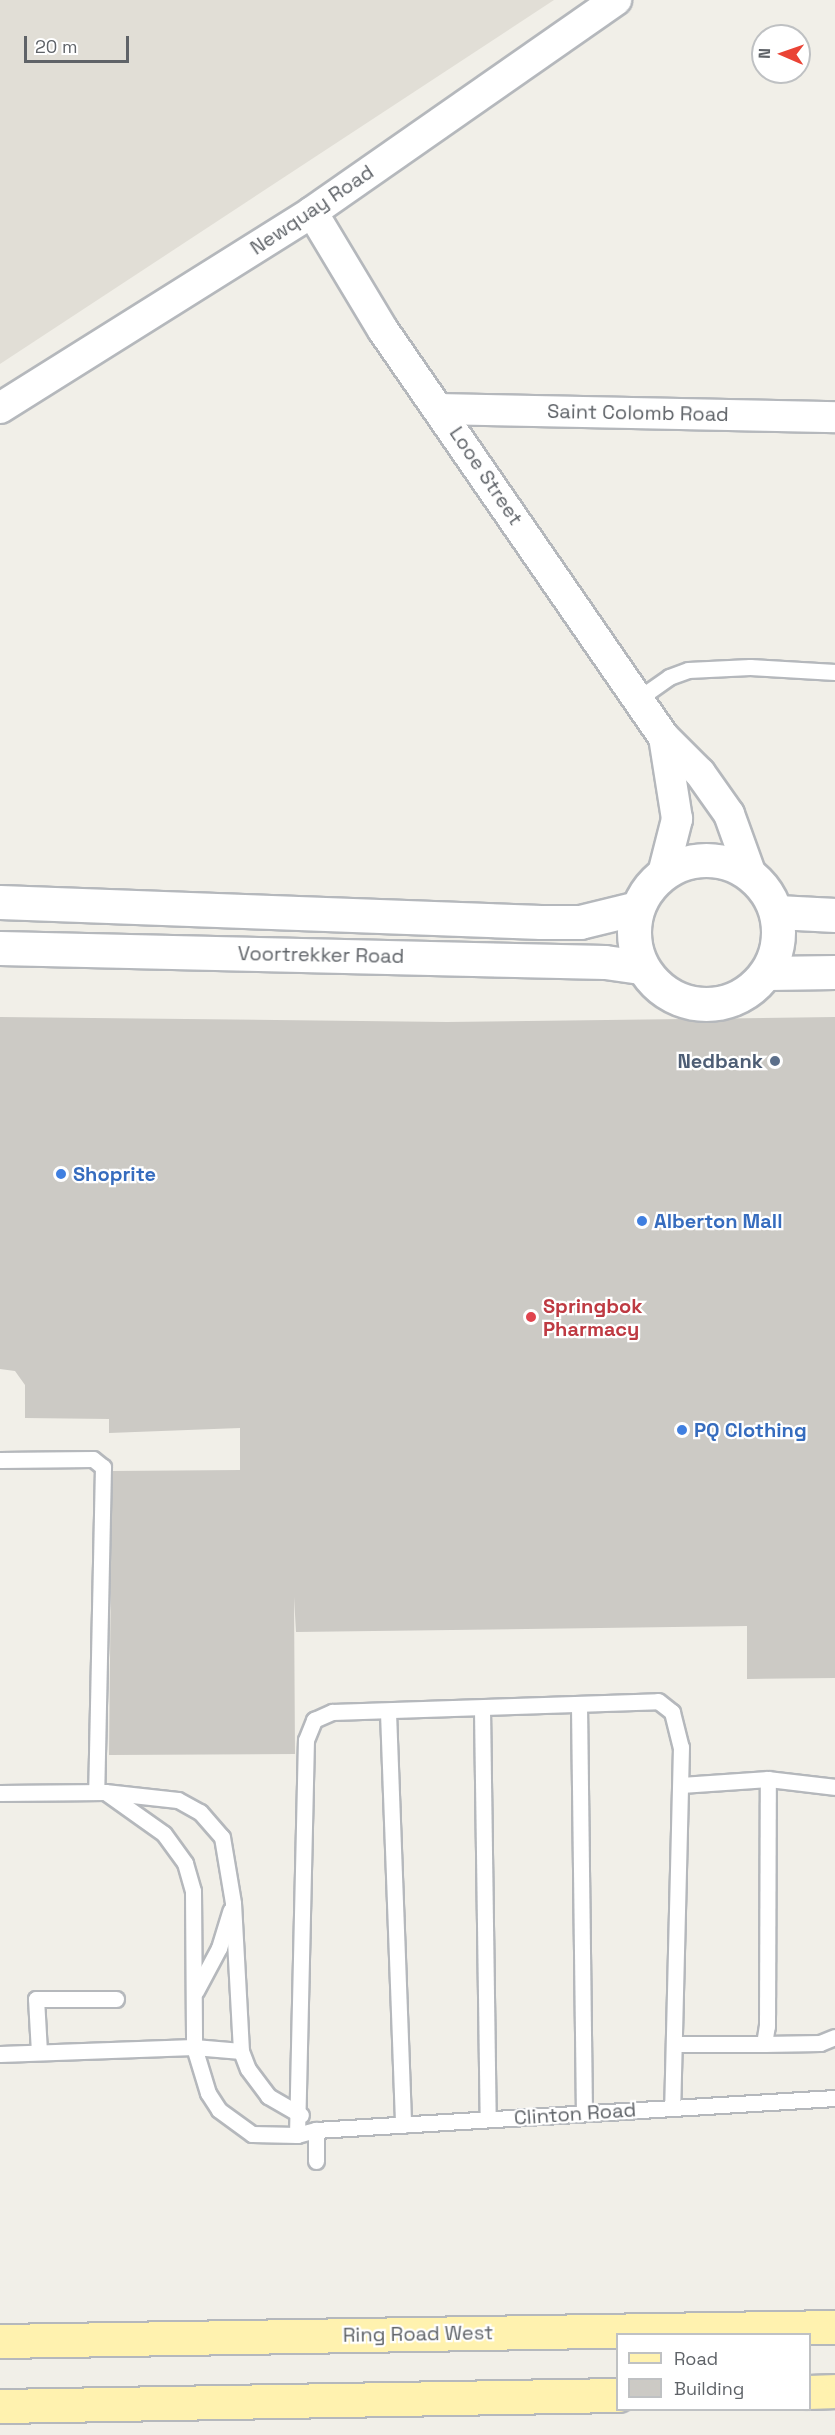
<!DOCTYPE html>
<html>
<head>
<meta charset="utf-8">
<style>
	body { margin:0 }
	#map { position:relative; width:835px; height:2435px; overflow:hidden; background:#f1efe8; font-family:"Space Grotesk",sans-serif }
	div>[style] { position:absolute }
	.education>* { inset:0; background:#e1ded6 }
	.building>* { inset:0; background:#cccac5 }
	.roads { filter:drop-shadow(2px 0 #b5b8bc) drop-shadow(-2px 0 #b5b8bc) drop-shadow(0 2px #b5b8bc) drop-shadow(0 -2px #b5b8bc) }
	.service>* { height:15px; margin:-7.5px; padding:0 7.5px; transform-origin:7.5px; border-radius:7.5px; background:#fff }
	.minor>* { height:30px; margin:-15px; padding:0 15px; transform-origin:15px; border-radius:15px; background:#fff }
	.secondary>* { height:33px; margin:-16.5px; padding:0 16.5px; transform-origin:16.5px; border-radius:16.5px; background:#fff }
	.secondary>.ring { margin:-16.5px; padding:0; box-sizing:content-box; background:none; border:33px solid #fff; border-radius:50% }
	.primary>* { height:33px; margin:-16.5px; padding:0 16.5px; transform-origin:16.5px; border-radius:16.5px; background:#fff2af }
	.dots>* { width:16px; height:16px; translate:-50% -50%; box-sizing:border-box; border:3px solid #fff; border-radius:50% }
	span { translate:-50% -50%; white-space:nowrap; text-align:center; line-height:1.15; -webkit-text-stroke:4.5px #fff; paint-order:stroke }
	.street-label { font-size:20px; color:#5f6368 }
	.service-label { font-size:20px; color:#4e5e75; font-weight:700 }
	.right { translate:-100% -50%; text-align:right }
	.shop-label { font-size:20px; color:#366cbe; font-weight:700 }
	.left { translate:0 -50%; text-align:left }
	.health-label { font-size:20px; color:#be3a42; font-weight:700 }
	.legend { position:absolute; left:616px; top:2333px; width:195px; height:78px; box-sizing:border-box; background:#fff; border:2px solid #bfc1c3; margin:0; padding:8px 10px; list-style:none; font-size:18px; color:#5f6368 }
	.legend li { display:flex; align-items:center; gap:12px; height:30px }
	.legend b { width:30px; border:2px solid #bfc1c3 }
	.north { position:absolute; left:751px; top:24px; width:60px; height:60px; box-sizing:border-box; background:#fff; border:2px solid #bfc1c3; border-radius:50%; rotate:272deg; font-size:16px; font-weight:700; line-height:24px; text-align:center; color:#5f6368 }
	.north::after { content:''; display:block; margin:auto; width:21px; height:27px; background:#ea4335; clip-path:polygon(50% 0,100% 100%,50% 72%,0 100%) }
	.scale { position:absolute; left:24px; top:36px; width:105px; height:27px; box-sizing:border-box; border:3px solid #5f6368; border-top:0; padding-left:8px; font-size:18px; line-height:21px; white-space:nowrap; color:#5f6368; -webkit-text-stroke:4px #fff; paint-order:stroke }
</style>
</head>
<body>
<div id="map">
	<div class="education">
		<div style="clip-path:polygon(0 0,554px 0,0 364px)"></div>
	</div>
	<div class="building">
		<div style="clip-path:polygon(0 1017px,447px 1022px,835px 1017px,835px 1678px,747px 1679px,747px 1626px,296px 1632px,294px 1597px,295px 1754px,109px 1755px,112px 1471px,240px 1470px,240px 1428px,109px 1433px,109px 1419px,25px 1418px,25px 1385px,15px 1371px,0 1369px)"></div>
	</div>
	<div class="roads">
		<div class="service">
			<div style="left:638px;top:699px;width:38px;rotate:-35deg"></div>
			<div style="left:669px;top:677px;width:20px;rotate:-20deg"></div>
			<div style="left:688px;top:670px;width:62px;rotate:-2.8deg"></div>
			<div style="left:750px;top:667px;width:85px;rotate:3.4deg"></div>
			<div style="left:0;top:1460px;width:93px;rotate:-0.6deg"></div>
			<div style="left:93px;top:1459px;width:13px;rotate:39deg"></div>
			<div style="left:103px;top:1467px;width:325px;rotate:91.2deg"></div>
			<div style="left:579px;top:1705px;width:408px;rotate:89.3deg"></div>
			<div style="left:482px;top:1709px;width:410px;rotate:89.2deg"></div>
			<div style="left:388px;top:1712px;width:413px;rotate:87.9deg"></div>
			<div style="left:768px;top:1779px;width:67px;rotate:6.8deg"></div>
			<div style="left:105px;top:1792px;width:72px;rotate:35.4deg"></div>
			<div style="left:164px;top:1834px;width:36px;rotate:54deg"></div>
			<div style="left:185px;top:1863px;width:29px;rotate:74deg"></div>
			<div style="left:193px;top:1891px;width:156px;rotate:89.6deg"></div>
			<div style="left:194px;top:2047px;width:48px;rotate:73.1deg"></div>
			<div style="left:208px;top:2093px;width:20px;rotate:57deg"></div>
			<div style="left:219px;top:2110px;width:41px;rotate:36deg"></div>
			<div style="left:252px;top:2134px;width:45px;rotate:1.3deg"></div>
			<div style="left:297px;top:2135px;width:20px;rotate:-15deg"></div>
			<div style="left:316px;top:2130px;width:520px;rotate:-3.53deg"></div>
			<div style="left:0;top:1793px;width:105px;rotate:-0.5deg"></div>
			<div style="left:105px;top:1792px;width:73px;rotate:6.3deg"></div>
			<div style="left:178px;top:1800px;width:25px;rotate:29deg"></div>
			<div style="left:200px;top:1812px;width:33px;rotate:49deg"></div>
			<div style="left:222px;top:1837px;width:67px;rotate:80.5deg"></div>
			<div style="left:233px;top:1903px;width:148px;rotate:86.9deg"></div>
			<div style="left:241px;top:2051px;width:19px;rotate:69deg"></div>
			<div style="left:248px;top:2069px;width:34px;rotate:53deg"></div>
			<div style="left:268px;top:2096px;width:38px;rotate:30deg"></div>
			<div style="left:196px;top:1991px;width:49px;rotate:-61.9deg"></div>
			<div style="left:219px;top:1948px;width:39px;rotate:-73deg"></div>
			<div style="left:674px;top:2044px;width:90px"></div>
			<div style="left:764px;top:2044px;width:18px;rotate:-81deg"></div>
			<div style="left:767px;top:2026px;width:247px;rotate:-89.8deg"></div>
			<div style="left:768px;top:1779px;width:87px;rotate:176.1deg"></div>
			<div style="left:764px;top:2044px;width:56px;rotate:-1deg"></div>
			<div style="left:820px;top:2043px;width:16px;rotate:-22deg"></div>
			<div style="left:39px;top:2052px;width:53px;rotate:-93.2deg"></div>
			<div style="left:36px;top:1999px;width:80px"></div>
			<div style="left:0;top:2054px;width:194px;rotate:-2.1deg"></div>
			<div style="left:194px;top:2047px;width:47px;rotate:4.9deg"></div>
			<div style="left:316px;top:2130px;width:31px;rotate:90deg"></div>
			<div style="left:297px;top:2135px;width:395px;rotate:-88.7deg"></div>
			<div style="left:306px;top:1740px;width:22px;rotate:-68deg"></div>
			<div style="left:314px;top:1720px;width:20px;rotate:-24deg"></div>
			<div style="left:332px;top:1712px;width:326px;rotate:-1.9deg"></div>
			<div style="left:658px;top:1701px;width:18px;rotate:38deg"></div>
			<div style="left:672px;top:1712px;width:36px;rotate:76deg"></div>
			<div style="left:681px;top:1747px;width:361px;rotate:91.4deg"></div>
		</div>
		<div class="minor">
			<div style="left:312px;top:212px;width:138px;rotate:59deg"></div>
			<div style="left:383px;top:330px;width:495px;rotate:55.4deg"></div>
			<div style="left:664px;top:737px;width:51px;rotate:45deg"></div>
			<div style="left:700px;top:773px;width:50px;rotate:54.7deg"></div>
			<div style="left:729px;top:814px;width:65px;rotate:70.2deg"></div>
			<div style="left:0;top:408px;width:368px;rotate:-32.1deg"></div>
			<div style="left:312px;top:212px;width:371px;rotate:-34.9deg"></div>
			<div style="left:440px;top:409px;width:395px;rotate:1.2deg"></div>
			<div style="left:663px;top:874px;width:57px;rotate:-75.7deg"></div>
			<div style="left:677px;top:819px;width:83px;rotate:-99deg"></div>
		</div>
		<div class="secondary">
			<div class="ring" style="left:634px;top:860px;width:111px;height:111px"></div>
			<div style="left:0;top:902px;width:541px;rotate:2.12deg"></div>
			<div style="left:541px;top:922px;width:39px"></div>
			<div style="left:580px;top:922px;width:59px;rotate:-13.8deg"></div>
			<div style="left:777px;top:912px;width:58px;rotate:3deg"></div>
			<div style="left:0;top:948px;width:605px;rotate:1.33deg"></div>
			<div style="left:605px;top:962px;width:37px;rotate:8deg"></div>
			<div style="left:768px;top:973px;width:67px;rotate:-0.9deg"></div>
		</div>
		<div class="primary">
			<div style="left:0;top:2341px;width:835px;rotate:-0.96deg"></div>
			<div style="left:810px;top:2392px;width:25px;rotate:-2deg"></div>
			<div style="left:0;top:2406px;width:618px;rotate:-1.02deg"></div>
		</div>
	</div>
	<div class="dots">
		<div style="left:775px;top:1061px;background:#5c6f8a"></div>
		<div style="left:61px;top:1174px;background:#3f7fe0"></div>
		<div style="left:642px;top:1221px;background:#3f7fe0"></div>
		<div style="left:531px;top:1317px;background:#e0444e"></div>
		<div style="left:682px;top:1430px;background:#3f7fe0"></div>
	</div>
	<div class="street-label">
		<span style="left:312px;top:210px;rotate:-34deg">Newquay Road</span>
		<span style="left:638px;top:413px;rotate:1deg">Saint Colomb Road</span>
		<span style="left:486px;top:476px;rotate:56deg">Looe Street</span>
		<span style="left:321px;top:955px;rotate:1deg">Voortrekker Road</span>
		<span style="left:575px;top:2114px;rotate:-4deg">Clinton Road</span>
		<span style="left:418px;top:2334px;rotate:-1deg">Ring Road West</span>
	</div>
	<div class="service-label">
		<span class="right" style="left:763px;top:1061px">Nedbank</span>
	</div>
	<div class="shop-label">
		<span class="left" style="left:73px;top:1174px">Shoprite</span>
		<span class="left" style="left:654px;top:1221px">Alberton Mall</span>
		<span class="left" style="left:694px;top:1430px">PQ Clothing</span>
	</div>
	<div class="health-label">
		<span class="left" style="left:543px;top:1318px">Springbok<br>Pharmacy</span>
	</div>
	<ul class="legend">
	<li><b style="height:8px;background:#fff2af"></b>Road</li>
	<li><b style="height:16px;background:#cccac5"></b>Building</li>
	</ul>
	<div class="north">N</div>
	<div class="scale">20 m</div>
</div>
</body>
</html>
